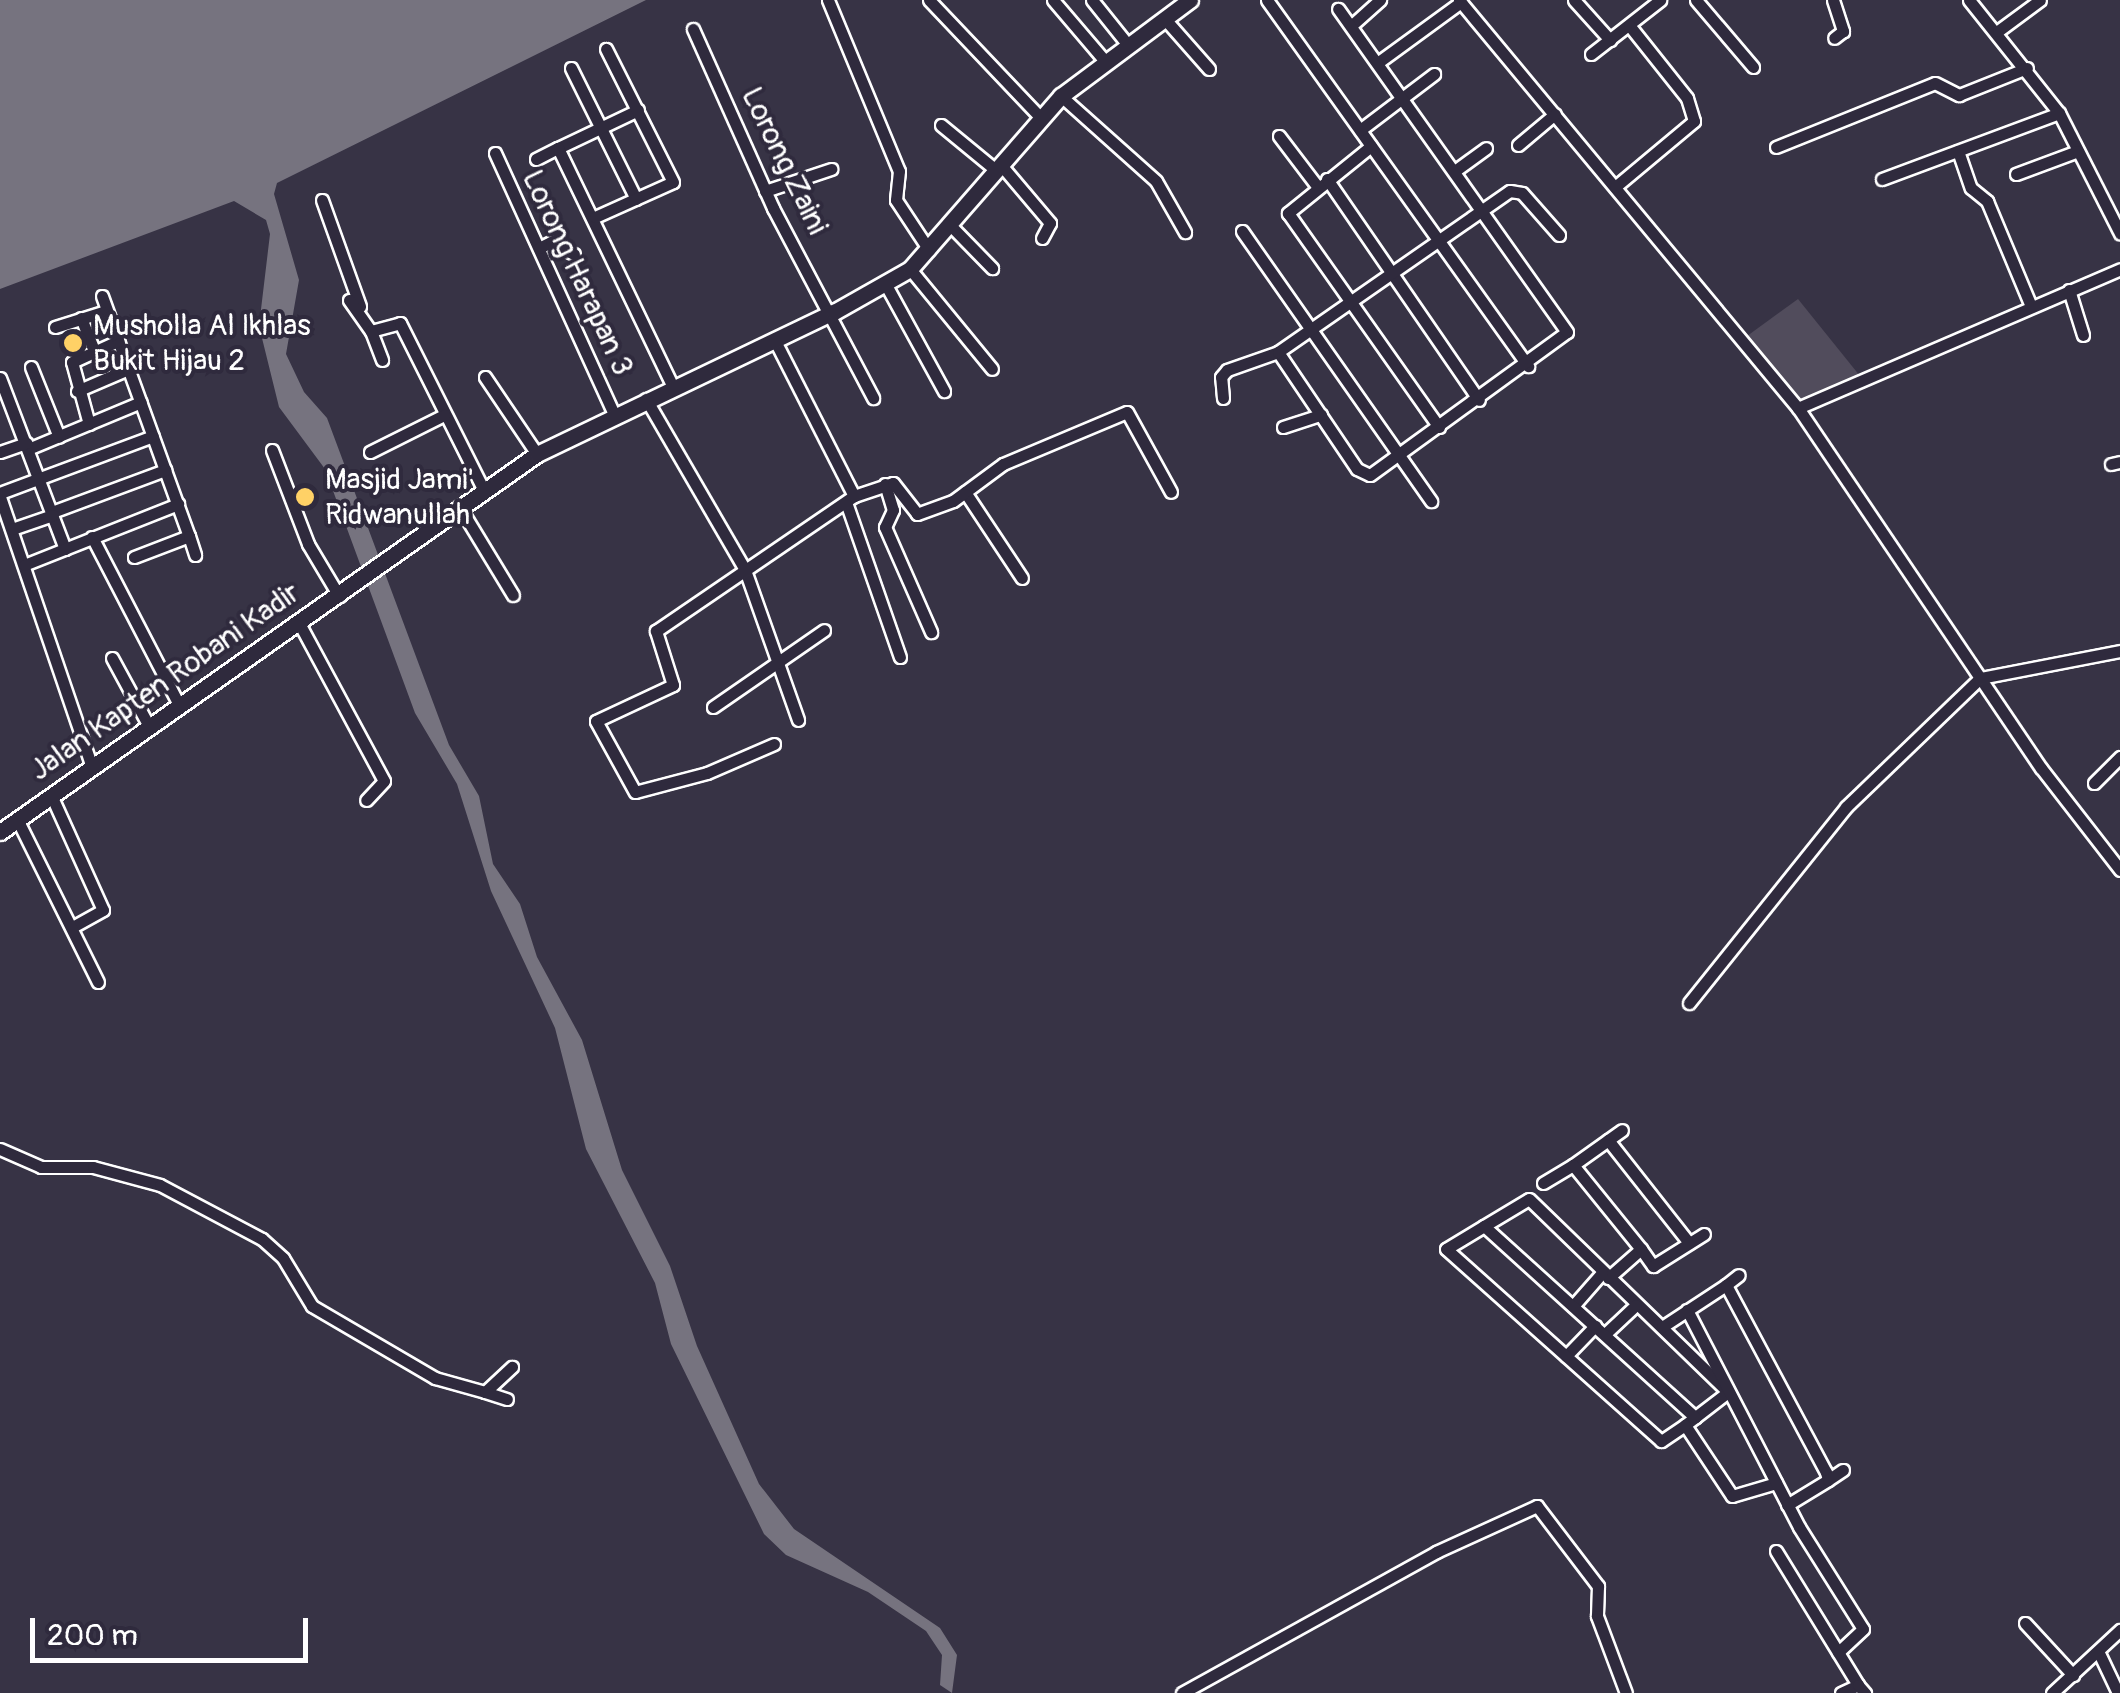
<!DOCTYPE html>
<html>
<head>
<meta charset="utf-8">
<style>
	body { margin:0 }
	#map { position:relative; width:2120px; height:1693px; overflow:hidden; background:#373345; font-family:Pangolin,sans-serif }
	div>[style] { position:absolute }
	.green>* { inset:0; background:#514c5c }
	.water>* { inset:0; background:#76737f }
	.roads { filter:drop-shadow(2px 0 #fff) drop-shadow(-2px 0 #fff) drop-shadow(0 2px #fff) drop-shadow(0 -2px #fff) }
	.minor>* { height:11px; margin:-5.5px; padding:0 5.5px; transform-origin:5.5px; border-radius:5.5px; background:#2f2a3d }
	.secondary>* { height:15px; margin:-7.5px; padding:0 7.5px; transform-origin:7.5px; border-radius:7.5px; background:#2f2a3d }
	.dots>* { width:28px; height:28px; translate:-50% -50%; box-sizing:border-box; border:5px solid #2f2a3d; border-radius:50% }
	span { translate:-50% -50%; white-space:nowrap; text-align:center; line-height:1.15; -webkit-text-stroke:8px #2f2a3d; paint-order:stroke }
	.street-label { font-size:30px; color:#fff }
	.poi-label { font-size:30px; color:#fff }
	.left { translate:0 -50%; text-align:left }
	.scale { position:absolute; left:30px; top:1618px; width:278px; height:45px; box-sizing:border-box; border:5px solid #fff; border-top:0; padding-left:12px; font-size:30px; line-height:35px; white-space:nowrap; color:#fff; -webkit-text-stroke:8px #2f2a3d; paint-order:stroke }
</style>
</head>
<body>
<div id="map">
	<div class="green">
		<div style="clip-path:polygon(1798px 299px,1860px 376px,1797px 403px,1743px 339px)"></div>
	</div>
	<div class="water">
		<div style="clip-path:polygon(0 0,646px 0,277px 183px,274px 194px,299px 280px,286px 354px,304px 392px,327px 418px,449px 745px,479px 796px,493px 864px,520px 904px,537px 957px,582px 1040px,622px 1170px,670px 1266px,697px 1346px,759px 1484px,794px 1529px,940px 1628px,957px 1655px,952px 1693px,940px 1685px,942px 1655px,926px 1631px,868px 1592px,786px 1555px,764px 1534px,671px 1344px,655px 1283px,586px 1149px,555px 1028px,491px 891px,457px 784px,415px 713px,325px 469px,279px 407px,259px 326px,270px 234px,266px 220px,234px 201px,0 289px)"></div>
	</div>
	<div class="roads">
		<div class="minor">
			<div style="left:828px;top:0;width:185px;rotate:67.5deg"></div>
			<div style="left:899px;top:171px;width:29px;rotate:96deg"></div>
			<div style="left:896px;top:200px;width:60px;rotate:56.6deg"></div>
			<div style="left:929px;top:0;width:163px;rotate:46.5deg"></div>
			<div style="left:1053px;top:0;width:80px;rotate:49.6deg"></div>
			<div style="left:1092px;top:0;width:58px;rotate:51.3deg"></div>
			<div style="left:1267px;top:0;width:450px;rotate:54.5deg"></div>
			<div style="left:1459px;top:0;width:530px;rotate:50.28deg"></div>
			<div style="left:1798px;top:408px;width:434px;rotate:56deg"></div>
			<div style="left:2041px;top:768px;width:129px;rotate:52.2deg"></div>
			<div style="left:1574px;top:0;width:54px;rotate:48deg"></div>
			<div style="left:1696px;top:0;width:88px;rotate:49.6deg"></div>
			<div style="left:1833px;top:0;width:33px;rotate:72deg"></div>
			<div style="left:1843px;top:31px;width:11px;rotate:142deg"></div>
			<div style="left:1969px;top:0;width:144px;rotate:51.5deg"></div>
			<div style="left:2059px;top:113px;width:135px;rotate:63.1deg"></div>
			<div style="left:1164px;top:18px;width:68px;rotate:48.6deg"></div>
			<div style="left:1352px;top:25px;width:38px;rotate:-42deg"></div>
			<div style="left:693px;top:29px;width:196px;rotate:65.9deg"></div>
			<div style="left:773px;top:208px;width:215px;rotate:62.2deg"></div>
			<div style="left:1998px;top:31px;width:52px;rotate:-36.4deg"></div>
			<div style="left:1591px;top:54px;width:88px;rotate:-38deg"></div>
			<div style="left:1380px;top:61px;width:100px;rotate:-36.1deg"></div>
			<div style="left:571px;top:68px;width:146px;rotate:63.6deg"></div>
			<div style="left:1061px;top:96px;width:127px;rotate:41.8deg"></div>
			<div style="left:1156px;top:181px;width:59px;rotate:60.4deg"></div>
			<div style="left:638px;top:110px;width:89px;rotate:154.6deg"></div>
			<div style="left:558px;top:148px;width:265px;rotate:64.3deg"></div>
			<div style="left:941px;top:125px;width:72px;rotate:39.4deg"></div>
			<div style="left:1360px;top:130px;width:93px;rotate:-37.1deg"></div>
			<div style="left:1279px;top:136px;width:63px;rotate:52.8deg"></div>
			<div style="left:1518px;top:145px;width:48px;rotate:-40deg"></div>
			<div style="left:1371px;top:146px;width:107px;rotate:141.1deg"></div>
			<div style="left:1288px;top:213px;width:262px;rotate:54.8deg"></div>
			<div style="left:1776px;top:147px;width:171px;rotate:-21.9deg"></div>
			<div style="left:1935px;top:83px;width:27px;rotate:27deg"></div>
			<div style="left:1959px;top:95px;width:73px;rotate:-21.7deg"></div>
			<div style="left:1958px;top:151px;width:39px;rotate:71deg"></div>
			<div style="left:1971px;top:188px;width:21px;rotate:39deg"></div>
			<div style="left:1987px;top:201px;width:112px;rotate:67.3deg"></div>
			<div style="left:495px;top:153px;width:287px;rotate:65.5deg"></div>
			<div style="left:536px;top:159px;width:25px;rotate:-27deg"></div>
			<div style="left:1001px;top:165px;width:76px;rotate:49.8deg"></div>
			<div style="left:1050px;top:223px;width:17px;rotate:118deg"></div>
			<div style="left:1456px;top:170px;width:37px;rotate:-36deg"></div>
			<div style="left:2016px;top:174px;width:66px;rotate:-20.4deg"></div>
			<div style="left:1327px;top:179px;width:268px;rotate:55.5deg"></div>
			<div style="left:1882px;top:179px;width:189px;rotate:-20.4deg"></div>
			<div style="left:1615px;top:187px;width:103px;rotate:-39.9deg"></div>
			<div style="left:1694px;top:121px;width:24px;rotate:-107deg"></div>
			<div style="left:1687px;top:98px;width:93px;rotate:-128.5deg"></div>
			<div style="left:765px;top:191px;width:70px;rotate:-18.4deg"></div>
			<div style="left:322px;top:200px;width:113px;rotate:70.3deg"></div>
			<div style="left:595px;top:217px;width:85px;rotate:-24.2deg"></div>
			<div style="left:673px;top:182px;width:149px;rotate:-116.7deg"></div>
			<div style="left:951px;top:226px;width:59px;rotate:45.7deg"></div>
			<div style="left:1242px;top:231px;width:330px;rotate:55deg"></div>
			<div style="left:539px;top:248px;width:13px;rotate:-27deg"></div>
			<div style="left:551px;top:242px;width:26px;rotate:28deg"></div>
			<div style="left:910px;top:269px;width:129px;rotate:50.6deg"></div>
			<div style="left:886px;top:285px;width:121px;rotate:61.3deg"></div>
			<div style="left:2069px;top:290px;width:47px;rotate:72.7deg"></div>
			<div style="left:102px;top:296px;width:255px;rotate:70.1deg"></div>
			<div style="left:189px;top:536px;width:59px;rotate:159.1deg"></div>
			<div style="left:349px;top:300px;width:38px;rotate:55deg"></div>
			<div style="left:371px;top:331px;width:30px;rotate:-15deg"></div>
			<div style="left:400px;top:323px;width:186px;rotate:63.4deg"></div>
			<div style="left:81px;top:318px;width:35px;rotate:68deg"></div>
			<div style="left:55px;top:327px;width:50px;rotate:-17.4deg"></div>
			<div style="left:371px;top:331px;width:31px;rotate:69deg"></div>
			<div style="left:1278px;top:352px;width:141px;rotate:56deg"></div>
			<div style="left:1357px;top:469px;width:14px;rotate:25deg"></div>
			<div style="left:1370px;top:475px;width:243px;rotate:-36deg"></div>
			<div style="left:1567px;top:332px;width:396px;rotate:-125.3deg"></div>
			<div style="left:31px;top:367px;width:75px;rotate:68.2deg"></div>
			<div style="left:485px;top:377px;width:93px;rotate:56deg"></div>
			<div style="left:0;top:378px;width:183px;rotate:69.2deg"></div>
			<div style="left:77px;top:391px;width:56px;rotate:-23.3deg"></div>
			<div style="left:1223px;top:398px;width:21px;rotate:-95deg"></div>
			<div style="left:1221px;top:377px;width:9px;rotate:-49deg"></div>
			<div style="left:1227px;top:370px;width:54px;rotate:-19.4deg"></div>
			<div style="left:1278px;top:352px;width:282px;rotate:-34.8deg"></div>
			<div style="left:1510px;top:191px;width:12px;rotate:9deg"></div>
			<div style="left:1522px;top:193px;width:56px;rotate:48.6deg"></div>
			<div style="left:646px;top:399px;width:198px;rotate:59.9deg"></div>
			<div style="left:745px;top:570px;width:159px;rotate:70.5deg"></div>
			<div style="left:1798px;top:408px;width:351px;rotate:-23.3deg"></div>
			<div style="left:89px;top:424px;width:64px;rotate:-105.3deg"></div>
			<div style="left:72px;top:362px;width:51px;rotate:-24.5deg"></div>
			<div style="left:1283px;top:427px;width:40px;rotate:-18deg"></div>
			<div style="left:28px;top:449px;width:122px;rotate:-22.6deg"></div>
			<div style="left:272px;top:450px;width:101px;rotate:69deg"></div>
			<div style="left:308px;top:544px;width:61px;rotate:59.2deg"></div>
			<div style="left:0;top:452px;width:28px;rotate:-19deg"></div>
			<div style="left:370px;top:452px;width:83px;rotate:-26.6deg"></div>
			<div style="left:2111px;top:464px;width:9px;rotate:-13deg"></div>
			<div style="left:885px;top:484px;width:27px;rotate:73deg"></div>
			<div style="left:893px;top:510px;width:19px;rotate:115deg"></div>
			<div style="left:885px;top:527px;width:115px;rotate:66.3deg"></div>
			<div style="left:965px;top:492px;width:103px;rotate:56.5deg"></div>
			<div style="left:0;top:493px;width:163px;rotate:-20.4deg"></div>
			<div style="left:854px;top:496px;width:41px;rotate:-18.4deg"></div>
			<div style="left:893px;top:483px;width:39px;rotate:52deg"></div>
			<div style="left:917px;top:514px;width:38px;rotate:-20deg"></div>
			<div style="left:953px;top:501px;width:62px;rotate:-36.5deg"></div>
			<div style="left:1003px;top:464px;width:134px;rotate:-22.8deg"></div>
			<div style="left:1127px;top:412px;width:91px;rotate:61.2deg"></div>
			<div style="left:0;top:497px;width:286px;rotate:71.2deg"></div>
			<div style="left:847px;top:505px;width:161px;rotate:70.8deg"></div>
			<div style="left:459px;top:506px;width:104px;rotate:58.8deg"></div>
			<div style="left:52px;top:512px;width:121px;rotate:-20.4deg"></div>
			<div style="left:12px;top:529px;width:43px;rotate:-18.9deg"></div>
			<div style="left:189px;top:536px;width:20px;rotate:72deg"></div>
			<div style="left:92px;top:537px;width:191px;rotate:62.6deg"></div>
			<div style="left:24px;top:565px;width:166px;rotate:-21.6deg"></div>
			<div style="left:299px;top:623px;width:179px;rotate:61.7deg"></div>
			<div style="left:384px;top:781px;width:26px;rotate:133deg"></div>
			<div style="left:112px;top:658px;width:80px;rotate:61.5deg"></div>
			<div style="left:713px;top:707px;width:135px;rotate:-34.7deg"></div>
			<div style="left:774px;top:744px;width:73px;rotate:156.6deg"></div>
			<div style="left:707px;top:773px;width:74px;rotate:165.2deg"></div>
			<div style="left:635px;top:792px;width:81px;rotate:-118.8deg"></div>
			<div style="left:596px;top:721px;width:85px;rotate:-25.1deg"></div>
			<div style="left:673px;top:685px;width:57px;rotate:-107.5deg"></div>
			<div style="left:656px;top:631px;width:240px;rotate:-34.3deg"></div>
			<div style="left:854px;top:496px;width:174px;rotate:-117deg"></div>
			<div style="left:2094px;top:783px;width:37px;rotate:-45deg"></div>
			<div style="left:51px;top:795px;width:126px;rotate:65.7deg"></div>
			<div style="left:103px;top:910px;width:35px;rotate:151deg"></div>
			<div style="left:17px;top:819px;width:182px;rotate:63.6deg"></div>
			<div style="left:1689px;top:1003px;width:251px;rotate:-51.3deg"></div>
			<div style="left:1846px;top:807px;width:186px;rotate:-43.9deg"></div>
			<div style="left:1980px;top:678px;width:143px;rotate:-10.9deg"></div>
			<div style="left:1608px;top:1140px;width:131px;rotate:51.8deg"></div>
			<div style="left:0;top:1149px;width:45px;rotate:23.7deg"></div>
			<div style="left:41px;top:1167px;width:52px"></div>
			<div style="left:93px;top:1167px;width:69px;rotate:15deg"></div>
			<div style="left:160px;top:1185px;width:115px;rotate:27.9deg"></div>
			<div style="left:262px;top:1239px;width:28px;rotate:42deg"></div>
			<div style="left:283px;top:1258px;width:56px;rotate:58.9deg"></div>
			<div style="left:312px;top:1306px;width:143px;rotate:30.3deg"></div>
			<div style="left:435px;top:1378px;width:52px;rotate:15.6deg"></div>
			<div style="left:485px;top:1392px;width:37px;rotate:-43deg"></div>
			<div style="left:1573px;top:1165px;width:60px;rotate:-35.5deg"></div>
			<div style="left:1543px;top:1183px;width:35px;rotate:-31deg"></div>
			<div style="left:1573px;top:1165px;width:108px;rotate:51deg"></div>
			<div style="left:1484px;top:1226px;width:52px;rotate:-31deg"></div>
			<div style="left:1529px;top:1199px;width:277px;rotate:44.1deg"></div>
			<div style="left:1728px;top:1392px;width:54px;rotate:142.5deg"></div>
			<div style="left:1685px;top:1425px;width:85px;rotate:56.5deg"></div>
			<div style="left:1732px;top:1496px;width:46px;rotate:-16.5deg"></div>
			<div style="left:1608px;top:1278px;width:44px;rotate:-41.3deg"></div>
			<div style="left:1641px;top:1249px;width:21px;rotate:55deg"></div>
			<div style="left:1653px;top:1266px;width:60px;rotate:-32.1deg"></div>
			<div style="left:1726px;top:1285px;width:16px;rotate:-38deg"></div>
			<div style="left:1573px;top:1306px;width:44px;rotate:-48.7deg"></div>
			<div style="left:1687px;top:1310px;width:244px;rotate:62.7deg"></div>
			<div style="left:1799px;top:1527px;width:120px;rotate:57.9deg"></div>
			<div style="left:1863px;top:1629px;width:34px;rotate:137deg"></div>
			<div style="left:1662px;top:1327px;width:77px;rotate:-33.3deg"></div>
			<div style="left:1726px;top:1285px;width:212px;rotate:61.9deg"></div>
			<div style="left:1826px;top:1472px;width:8px;rotate:76deg"></div>
			<div style="left:1828px;top:1480px;width:48px;rotate:148.6deg"></div>
			<div style="left:1605px;top:1334px;width:42px;rotate:-43.1deg"></div>
			<div style="left:1566px;top:1356px;width:42px;rotate:-46deg"></div>
			<div style="left:485px;top:1392px;width:23px;rotate:18deg"></div>
			<div style="left:1685px;top:1425px;width:29px;rotate:146deg"></div>
			<div style="left:1661px;top:1441px;width:288px;rotate:-138.2deg"></div>
			<div style="left:1446px;top:1249px;width:44px;rotate:-31.2deg"></div>
			<div style="left:1484px;top:1226px;width:285px;rotate:42.2deg"></div>
			<div style="left:1828px;top:1480px;width:18px;rotate:-34deg"></div>
			<div style="left:1776px;top:1551px;width:157px;rotate:58.5deg"></div>
			<div style="left:2025px;top:1623px;width:71px;rotate:47.3deg"></div>
			<div style="left:2099px;top:1653px;width:44px;rotate:64.6deg"></div>
			<div style="left:1182px;top:1693px;width:291px;rotate:-29deg"></div>
			<div style="left:1436px;top:1552px;width:111px;rotate:-24.5deg"></div>
			<div style="left:1537px;top:1506px;width:101px;rotate:52.7deg"></div>
			<div style="left:1598px;top:1586px;width:30px;rotate:92deg"></div>
			<div style="left:1597px;top:1616px;width:82px;rotate:69.4deg"></div>
			<div style="left:1841px;top:1693px;width:19px;rotate:-25deg"></div>
			<div style="left:1858px;top:1685px;width:11px;rotate:49deg"></div>
			<div style="left:2052px;top:1693px;width:93px;rotate:-42.8deg"></div>
		</div>
		<div class="secondary">
			<div style="left:0;top:832px;width:657px;rotate:-35.14deg"></div>
			<div style="left:537px;top:454px;width:329px;rotate:-25.6deg"></div>
			<div style="left:834px;top:312px;width:87px;rotate:-29.5deg"></div>
			<div style="left:910px;top:269px;width:230px;rotate:-48.9deg"></div>
			<div style="left:1061px;top:96px;width:161px;rotate:-36.7deg"></div>
		</div>
	</div>
	<div class="dots">
		<div style="left:73px;top:343px;background:#ffd166"></div>
		<div style="left:305px;top:497px;background:#ffd166"></div>
	</div>
	<div class="street-label">
		<span style="left:784px;top:161px;rotate:64deg">Lorong Zaini</span>
		<span style="left:577px;top:273px;rotate:65deg">Lorong Harapan 3</span>
		<span style="left:165px;top:682px;rotate:-35deg">Jalan Kapten Robani Kadir</span>
	</div>
	<div class="poi-label">
		<span class="left" style="left:93px;top:343px">Musholla Al Ikhlas<br>Bukit Hijau 2</span>
		<span class="left" style="left:325px;top:497px">Masjid Jami'<br>Ridwanullah</span>
	</div>
	<div class="scale">200 m</div>
</div>
</body>
</html>
